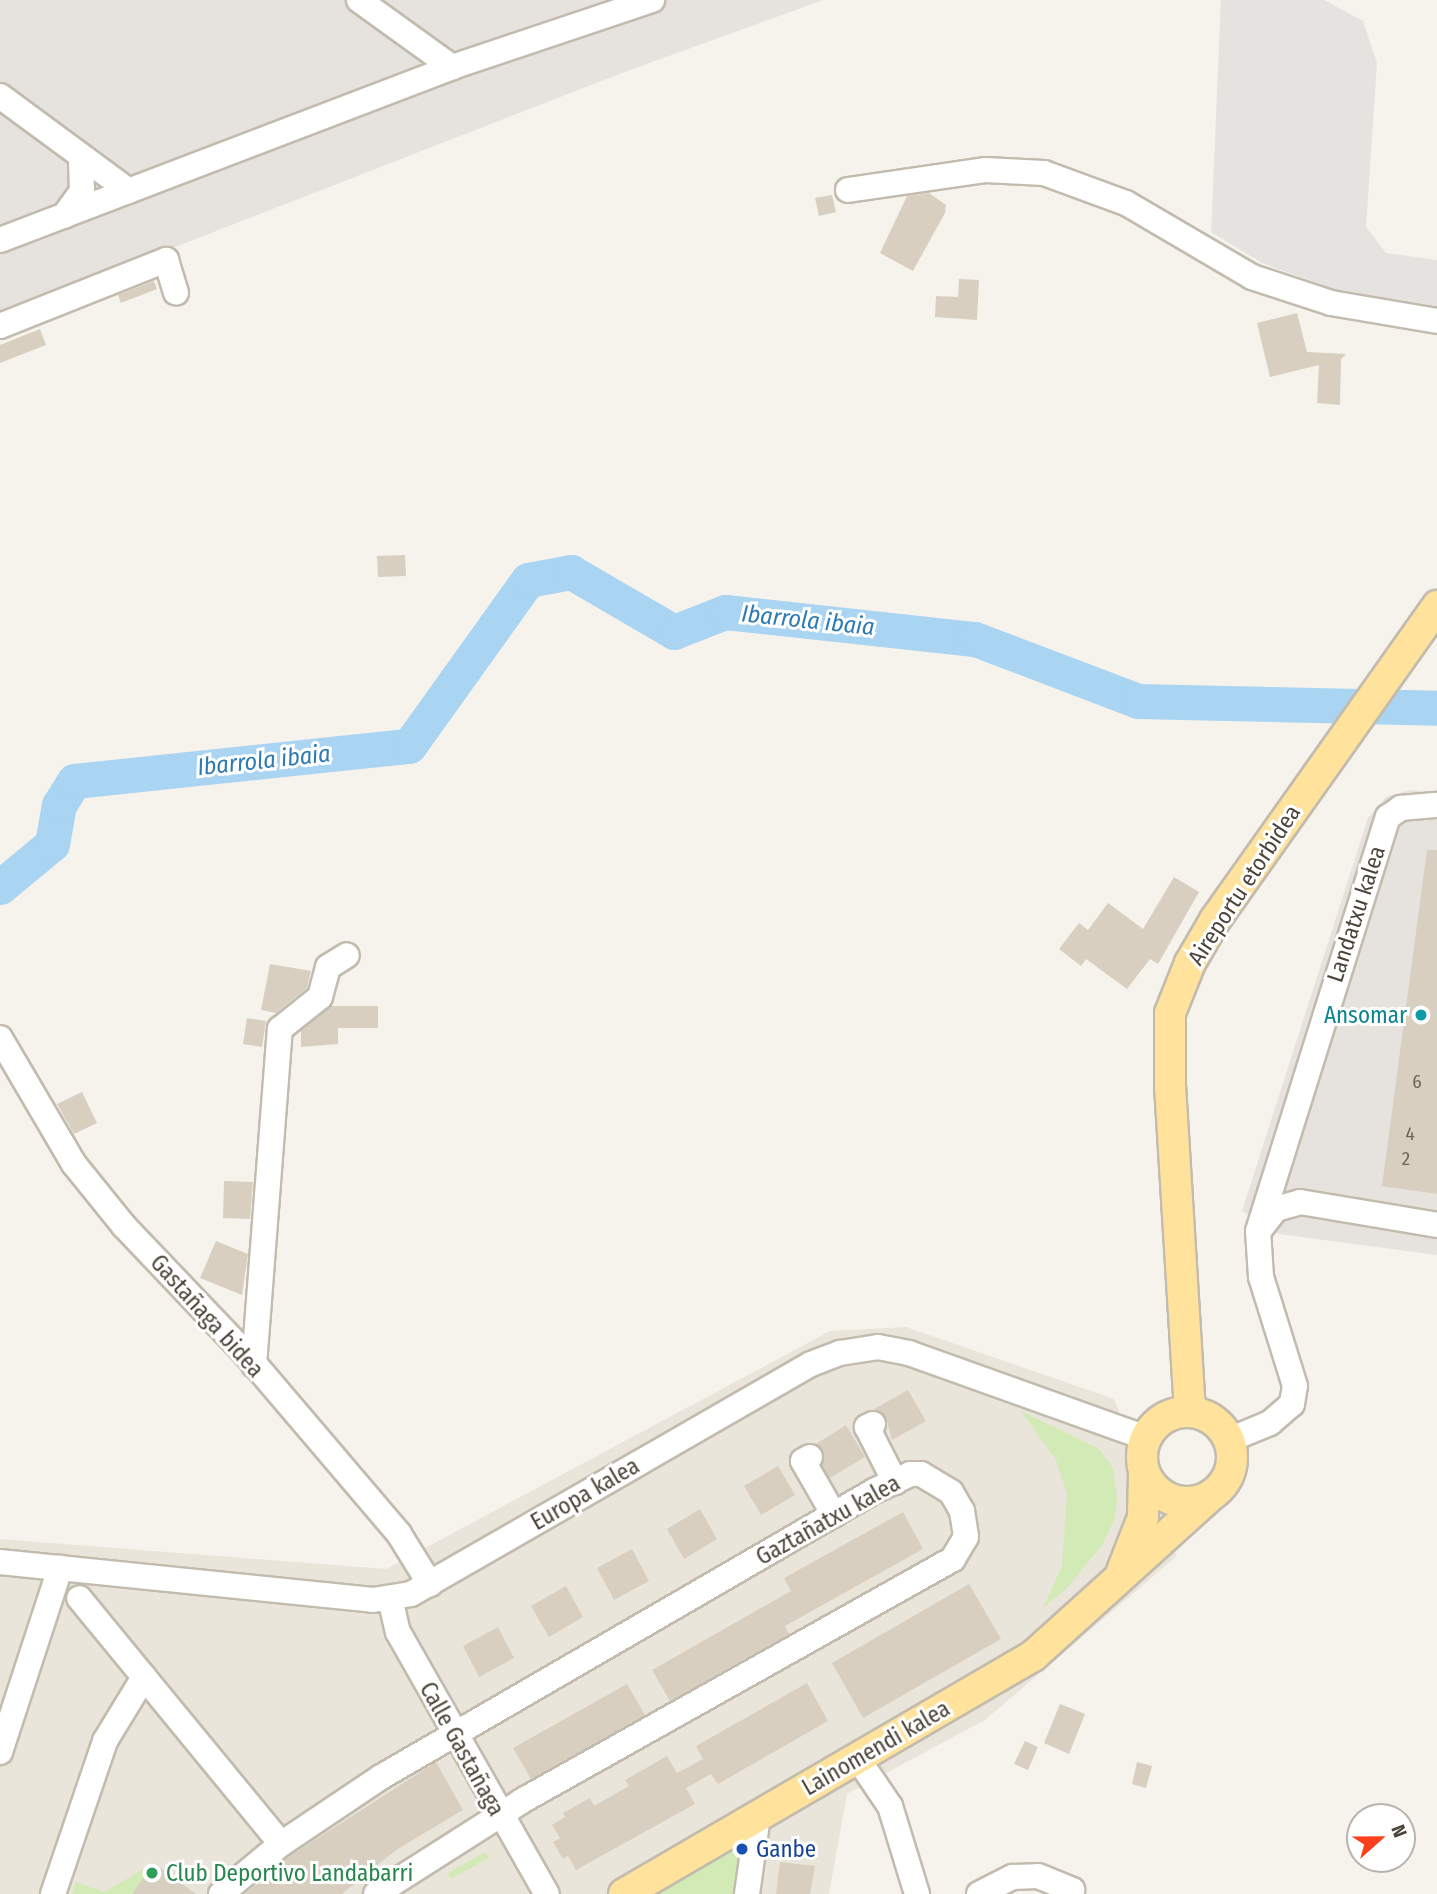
<!DOCTYPE html>
<html>
<head>
<meta charset="utf-8">
<style>
	body { margin:0 }
	#map { position:relative; width:1437px; height:1894px; overflow:hidden; background:#f6f3ec; font-family:"Fira Sans Condensed",sans-serif }
	div>[style] { position:absolute }
	.residential>* { inset:0; background:#eae5da }
	.industrial>* { inset:0; background:#e6e2dd }
	.green>* { inset:0; background:#d2eab5 }
	.parking>* { inset:0; background:#e5e3e0 }
	.river>* { height:35px; margin:-17.5px; padding:0 17.5px; transform-origin:17.5px; border-radius:17.5px; background:#a9d4f2 }
	.building>* { inset:0; background:#d8cfc1 }
	.roads { filter:drop-shadow(2px 0 #c2bbae) drop-shadow(-2px 0 #c2bbae) drop-shadow(0 2px #c2bbae) drop-shadow(0 -2px #c2bbae) }
	.minor>* { height:24px; margin:-12px; padding:0 12px; transform-origin:12px; border-radius:12px; background:#fff }
	.major>* { height:30px; margin:-15px; padding:0 15px; transform-origin:15px; border-radius:15px; background:#ffe39c }
	.major>.ring { margin:-15px; padding:0; box-sizing:content-box; background:none; border:30px solid #ffe39c; border-radius:50% }
	.dots>* { width:19px; height:19px; translate:-50% -50%; box-sizing:border-box; border:4px solid #fff; border-radius:50% }
	span { translate:-50% -50%; white-space:nowrap; text-align:center; line-height:1.15; -webkit-text-stroke:6px #fff; paint-order:stroke }
	.number-label { font-size:19px; color:#6e675b }
	.number-label span { -webkit-text-stroke-width:0 }
	.street-label { font-size:23px; color:#4b4439 }
	.culture-label { font-size:23px; color:#0d838f }
	.right { translate:-100% -50%; text-align:right }
	.transit-label { font-size:23px; color:#164399 }
	.left { translate:0 -50%; text-align:left }
	.leisure-label { font-size:23px; color:#27864d }
	.water-label { font-size:24px; color:#2e7ab2; font-style:italic }
	.north { position:absolute; left:1346px; top:1803px; width:70px; height:70px; box-sizing:border-box; background:#fff; border:2px solid #b7b4b0; border-radius:50%; rotate:69deg; font-size:19px; font-weight:700; line-height:28px; text-align:center; color:#4b4439 }
	.north::after { content:''; display:block; margin:auto; width:24px; height:32px; background:#fc3f1d; clip-path:polygon(50% 0,100% 100%,50% 72%,0 100%) }
</style>
</head>
<body>
<div id="map">
	<div class="residential">
		<div style="clip-path:polygon(906px 1327px,1114px 1399px,1177px 1556px,985px 1720px,847px 1794px,829px 1894px,0 1894px,0 1539px,386px 1569px,830px 1331px)"></div>
	</div>
	<div class="industrial">
		<div style="clip-path:polygon(0 0,823px 0,622px 73px,144px 259px,0 322px)"></div>
		<div style="clip-path:polygon(1411px 790px,1437px 793px,1437px 1255px,1279px 1234px,1242px 1211px,1368px 818px,1386px 797px)"></div>
	</div>
	<div class="green">
		<div style="clip-path:polygon(1021px 1411px,1099px 1449px,1113px 1468px,1117px 1497px,1115px 1518px,1103px 1544px,1067px 1588px,1043px 1608px,1062px 1566px,1067px 1494px,1056px 1460px)"></div>
		<div style="clip-path:polygon(748px 1833px,743px 1894px,645px 1894px)"></div>
		<div style="clip-path:polygon(485px 1852px,489px 1858px,451px 1879px,448px 1873px)"></div>
		<div style="clip-path:polygon(154px 1863px,183px 1894px,72px 1894px,76px 1882px,104px 1892px)"></div>
	</div>
	<div class="parking">
		<div style="clip-path:polygon(1221px 0,1324px 0,1363px 21px,1377px 63px,1366px 227px,1386px 253px,1437px 260px,1437px 308px,1345px 293px,1262px 263px,1211px 232px)"></div>
	</div>
	<div class="river">
		<div style="left:0;top:887px;width:67px;rotate:-39.6deg"></div>
		<div style="left:52px;top:844px;width:40px;rotate:-80deg"></div>
		<div style="left:59px;top:805px;width:28px;rotate:-58deg"></div>
		<div style="left:74px;top:781px;width:337px;rotate:-6deg"></div>
		<div style="left:409px;top:746px;width:204px;rotate:-54.4deg"></div>
		<div style="left:528px;top:580px;width:44px;rotate:-10.5deg"></div>
		<div style="left:571px;top:572px;width:119px;rotate:30.2deg"></div>
		<div style="left:674px;top:632px;width:55px;rotate:-21.4deg"></div>
		<div style="left:725px;top:612px;width:251px;rotate:6.2deg"></div>
		<div style="left:975px;top:639px;width:174px;rotate:20.8deg"></div>
		<div style="left:1138px;top:701px;width:299px;rotate:1.3deg"></div>
	</div>
	<div class="building">
		<div style="clip-path:polygon(929px 193px,946px 205px,945px 213px,913px 271px,880px 253px,907px 196px)"></div>
		<div style="clip-path:polygon(832px 195px,836px 212px,819px 216px,815px 198px)"></div>
		<div style="clip-path:polygon(959px 279px,979px 280px,977px 320px,935px 317px,936px 296px,958px 297px)"></div>
		<div style="clip-path:polygon(154px 281px,157px 289px,121px 303px,118px 295px)"></div>
		<div style="clip-path:polygon(1297px 313px,1307px 352px,1346px 354px,1341px 359px,1340px 405px,1317px 403px,1319px 365px,1270px 377px,1257px 323px)"></div>
		<div style="clip-path:polygon(40px 329px,46px 345px,0 363px,0 345px)"></div>
		<div style="clip-path:polygon(405px 555px,406px 576px,378px 577px,377px 556px)"></div>
		<div style="clip-path:polygon(1427px 850px,1437px 850px,1437px 1194px,1382px 1186px)"></div>
		<div style="clip-path:polygon(1174px 877px,1199px 892px,1158px 964px,1150px 959px,1127px 989px,1086px 959px,1081px 966px,1059px 949px,1079px 923px,1088px 930px,1108px 903px,1143px 929px)"></div>
		<div style="clip-path:polygon(270px 964px,311px 971px,307px 988px,276px 1013px,261px 1010px)"></div>
		<div style="clip-path:polygon(331px 1006px,378px 1006px,378px 1028px,338px 1028px,338px 1044px,301px 1047px,301px 1031px)"></div>
		<div style="clip-path:polygon(247px 1018px,266px 1021px,262px 1047px,243px 1044px)"></div>
		<div style="clip-path:polygon(82px 1092px,97px 1123px,74px 1134px,57px 1104px)"></div>
		<div style="clip-path:polygon(224px 1181px,253px 1182px,250px 1219px,223px 1218px)"></div>
		<div style="clip-path:polygon(216px 1241px,248px 1254px,242px 1295px,200px 1278px)"></div>
		<div style="clip-path:polygon(908px 1390px,926px 1421px,892px 1440px,886px 1417px,874px 1409px)"></div>
		<div style="clip-path:polygon(846px 1425px,865px 1457px,830px 1478px,822px 1465px,823px 1450px,816px 1444px)"></div>
		<div style="clip-path:polygon(778px 1466px,795px 1495px,761px 1515px,744px 1486px)"></div>
		<div style="clip-path:polygon(700px 1509px,717px 1539px,684px 1559px,667px 1529px)"></div>
		<div style="clip-path:polygon(903px 1512px,923px 1549px,785px 1626px,789px 1634px,670px 1701px,652px 1670px,791px 1591px,784px 1578px)"></div>
		<div style="clip-path:polygon(632px 1549px,649px 1581px,614px 1600px,597px 1568px)"></div>
		<div style="clip-path:polygon(969px 1584px,1001px 1639px,863px 1718px,832px 1663px)"></div>
		<div style="clip-path:polygon(566px 1586px,583px 1617px,549px 1637px,531px 1606px)"></div>
		<div style="clip-path:polygon(498px 1627px,514px 1658px,479px 1677px,463px 1646px)"></div>
		<div style="clip-path:polygon(807px 1683px,828px 1721px,718px 1784px,711px 1774px,686px 1788px,695px 1804px,576px 1870px,568px 1856px,563px 1859px,553px 1842px,560px 1838px,552px 1825px,565px 1817px,563px 1813px,590px 1798px,594px 1806px,629px 1786px,625px 1780px,667px 1756px,677px 1773px,703px 1759px,696px 1746px)"></div>
		<div style="clip-path:polygon(627px 1684px,645px 1715px,531px 1779px,513px 1748px)"></div>
		<div style="clip-path:polygon(1060px 1704px,1085px 1714px,1069px 1754px,1044px 1743px)"></div>
		<div style="clip-path:polygon(1025px 1741px,1038px 1747px,1028px 1770px,1014px 1764px)"></div>
		<div style="clip-path:polygon(436px 1762px,463px 1810px,396px 1850px,342px 1894px,245px 1894px,290px 1856px)"></div>
		<div style="clip-path:polygon(1137px 1762px,1152px 1766px,1146px 1788px,1132px 1784px)"></div>
		<div style="clip-path:polygon(780px 1862px,815px 1866px,810px 1894px,776px 1894px)"></div>
		<div style="clip-path:polygon(154px 1863px,196px 1894px,132px 1894px)"></div>
	</div>
	<div class="roads">
		<div class="minor">
			<div style="left:359px;top:0;width:115px;rotate:35.8deg"></div>
			<div style="left:0;top:96px;width:160px;rotate:36.4deg"></div>
			<div style="left:848px;top:190px;width:138px;rotate:-8.3deg"></div>
			<div style="left:985px;top:170px;width:59px;rotate:2.9deg"></div>
			<div style="left:1044px;top:173px;width:87px;rotate:20.1deg"></div>
			<div style="left:1126px;top:203px;width:146px;rotate:30.4deg"></div>
			<div style="left:1252px;top:277px;width:83px;rotate:18.2deg"></div>
			<div style="left:1331px;top:303px;width:108px;rotate:9.6deg"></div>
			<div style="left:64px;top:216px;width:31px;rotate:-54deg"></div>
			<div style="left:82px;top:191px;width:35px;rotate:-92deg"></div>
			<div style="left:0;top:240px;width:484px;rotate:-20.9deg"></div>
			<div style="left:452px;top:67px;width:211px;rotate:-18.5deg"></div>
			<div style="left:0;top:326px;width:179px;rotate:-21.7deg"></div>
			<div style="left:166px;top:260px;width:34px;rotate:73deg"></div>
			<div style="left:0;top:1038px;width:146px;rotate:59.6deg"></div>
			<div style="left:74px;top:1164px;width:80px;rotate:51.1deg"></div>
			<div style="left:124px;top:1226px;width:177px;rotate:46.4deg"></div>
			<div style="left:246px;top:1354px;width:236px;rotate:49.6deg"></div>
			<div style="left:399px;top:1534px;width:59px;rotate:58.2deg"></div>
			<div style="left:1261px;top:1228px;width:24px;rotate:-52deg"></div>
			<div style="left:1276px;top:1209px;width:25px;rotate:-16deg"></div>
			<div style="left:1300px;top:1202px;width:139px;rotate:9.5deg"></div>
			<div style="left:254px;top:1365px;width:337px;rotate:-85.6deg"></div>
			<div style="left:280px;top:1029px;width:51px;rotate:-38.7deg"></div>
			<div style="left:320px;top:997px;width:31px;rotate:-75deg"></div>
			<div style="left:328px;top:967px;width:22px;rotate:-32deg"></div>
			<div style="left:873px;top:1424px;width:7px;rotate:153deg"></div>
			<div style="left:867px;top:1427px;width:62px;rotate:63deg"></div>
			<div style="left:1229px;top:1440px;width:44px;rotate:-22.5deg"></div>
			<div style="left:1270px;top:1423px;width:29px;rotate:-41deg"></div>
			<div style="left:1292px;top:1404px;width:18px;rotate:-81deg"></div>
			<div style="left:1295px;top:1386px;width:114px;rotate:-107.3deg"></div>
			<div style="left:1261px;top:1277px;width:46px;rotate:-93.7deg"></div>
			<div style="left:1258px;top:1231px;width:434px;rotate:-72.6deg"></div>
			<div style="left:1388px;top:817px;width:16px;rotate:-35deg"></div>
			<div style="left:1401px;top:808px;width:36px;rotate:-5deg"></div>
			<div style="left:810px;top:1457px;width:8px;rotate:150deg"></div>
			<div style="left:803px;top:1461px;width:62px;rotate:60.1deg"></div>
			<div style="left:0;top:1562px;width:375px;rotate:5.8deg"></div>
			<div style="left:373px;top:1600px;width:38px;rotate:-9deg"></div>
			<div style="left:411px;top:1594px;width:461px;rotate:-29.9deg"></div>
			<div style="left:811px;top:1364px;width:31px;rotate:-21deg"></div>
			<div style="left:840px;top:1353px;width:38px;rotate:-9deg"></div>
			<div style="left:878px;top:1347px;width:32px;rotate:11deg"></div>
			<div style="left:909px;top:1353px;width:252px;rotate:19.7deg"></div>
			<div style="left:390px;top:1598px;width:35px;rotate:77deg"></div>
			<div style="left:398px;top:1632px;width:301px;rotate:60.4deg"></div>
			<div style="left:144px;top:1677px;width:216px;rotate:50.6deg"></div>
			<div style="left:0;top:1752px;width:194px;rotate:-71.9deg"></div>
			<div style="left:858px;top:1759px;width:57px;rotate:55.8deg"></div>
			<div style="left:890px;top:1806px;width:92px;rotate:72.9deg"></div>
			<div style="left:53px;top:1894px;width:162px;rotate:-71.2deg"></div>
			<div style="left:105px;top:1741px;width:75px;rotate:-58.6deg"></div>
			<div style="left:144px;top:1677px;width:102px;rotate:-129.4deg"></div>
			<div style="left:221px;top:1894px;width:78px;rotate:-39.8deg"></div>
			<div style="left:281px;top:1844px;width:120px;rotate:-33.8deg"></div>
			<div style="left:381px;top:1777px;width:570px;rotate:-30.12deg"></div>
			<div style="left:874px;top:1491px;width:40px;rotate:-25deg"></div>
			<div style="left:910px;top:1474px;width:11px"></div>
			<div style="left:921px;top:1474px;width:35px;rotate:31deg"></div>
			<div style="left:951px;top:1492px;width:22px;rotate:60deg"></div>
			<div style="left:962px;top:1511px;width:26px;rotate:81deg"></div>
			<div style="left:966px;top:1537px;width:26px;rotate:121deg"></div>
			<div style="left:953px;top:1559px;width:494px;rotate:150.7deg"></div>
			<div style="left:522px;top:1801px;width:173px;rotate:147.5deg"></div>
			<div style="left:747px;top:1894px;width:79px;rotate:-82deg"></div>
			<div style="left:979px;top:1894px;width:38px;rotate:-27deg"></div>
			<div style="left:1013px;top:1877px;width:25px;rotate:-2deg"></div>
			<div style="left:1038px;top:1876px;width:37px;rotate:22deg"></div>
			<div style="left:1072px;top:1890px;width:4px;rotate:117deg"></div>
		</div>
		<div class="major">
			<div class="ring" style="left:1142px;top:1412px;width:60px;height:60px"></div>
			<div style="left:1190px;top:1412px;width:325px;rotate:-93.5deg"></div>
			<div style="left:1170px;top:1088px;width:75px;rotate:-90deg"></div>
			<div style="left:1170px;top:1013px;width:54px;rotate:-68.2deg"></div>
			<div style="left:1190px;top:963px;width:50px;rotate:-59.8deg"></div>
			<div style="left:1215px;top:920px;width:385px;rotate:-54.7deg"></div>
			<div style="left:1122px;top:1571px;width:58px;rotate:-68.7deg"></div>
			<div style="left:1143px;top:1517px;width:45px;rotate:-88.7deg"></div>
			<div style="left:624px;top:1894px;width:473px;rotate:-30.2deg"></div>
			<div style="left:1033px;top:1656px;width:239px;rotate:-42.1deg"></div>
		</div>
	</div>
	<div class="dots">
		<div style="left:1421px;top:1015px;background:#0f9aa8"></div>
		<div style="left:742px;top:1849px;background:#1a4fb4"></div>
		<div style="left:152px;top:1873px;background:#2e9e5b"></div>
	</div>
	<div class="number-label">
		<span style="left:1417px;top:1082px">6</span>
		<span style="left:1410px;top:1134px">4</span>
		<span style="left:1406px;top:1159px">2</span>
	</div>
	<div class="street-label">
		<span style="left:1244px;top:885px;rotate:-57deg">Aireportu etorbidea</span>
		<span style="left:1356px;top:914px;rotate:-72deg">Landatxu kalea</span>
		<span style="left:207px;top:1316px;rotate:48deg">Gastañaga bidea</span>
		<span style="left:585px;top:1494px;rotate:-30deg">Europa kalea</span>
		<span style="left:828px;top:1520px;rotate:-29deg">Gaztañatxu kalea</span>
		<span style="left:876px;top:1748px;rotate:-30deg">Lainomendi kalea</span>
		<span style="left:462px;top:1749px;rotate:61deg">Calle Gastañaga</span>
	</div>
	<div class="culture-label">
		<span class="right" style="left:1407px;top:1015px">Ansomar</span>
	</div>
	<div class="transit-label">
		<span class="left" style="left:756px;top:1849px">Ganbe</span>
	</div>
	<div class="leisure-label">
		<span class="left" style="left:166px;top:1873px">Club Deportivo Landabarri</span>
	</div>
	<div class="water-label">
		<span style="left:808px;top:621px;rotate:6deg">Ibarrola ibaia</span>
		<span style="left:264px;top:761px;rotate:-6deg">Ibarrola ibaia</span>
	</div>
	<div class="north">N</div>
</div>
</body>
</html>
